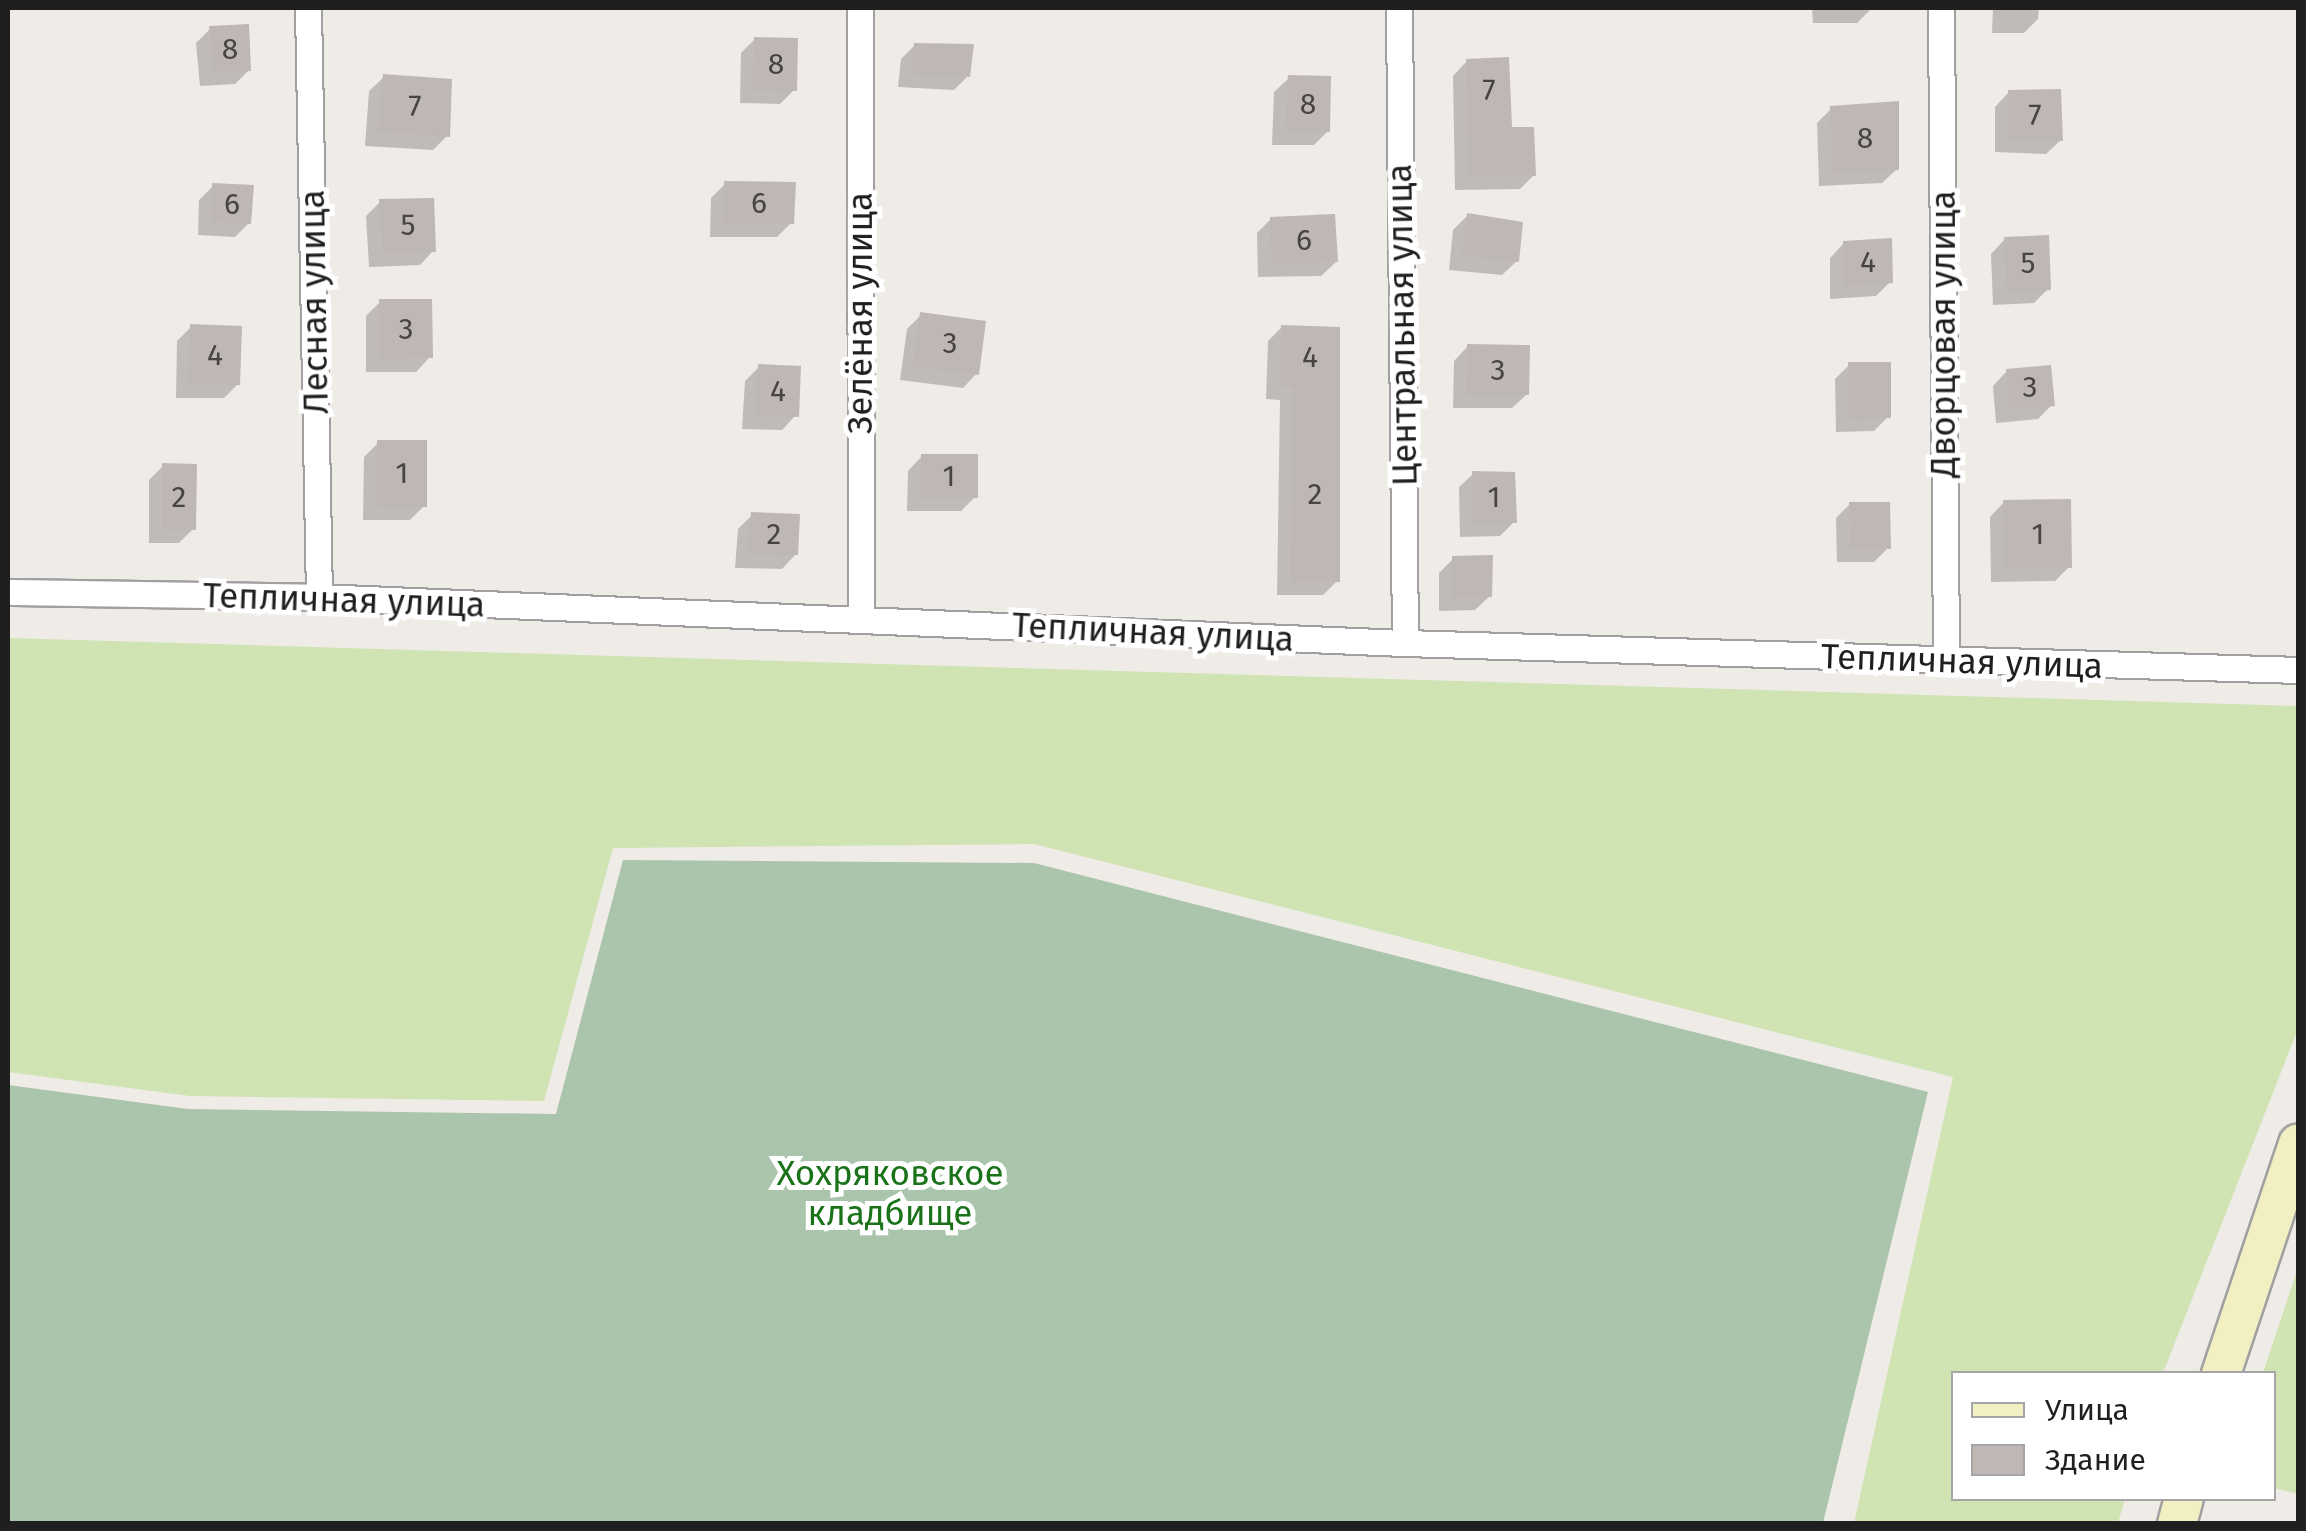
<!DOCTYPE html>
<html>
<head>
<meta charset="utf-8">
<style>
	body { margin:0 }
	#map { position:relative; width:2306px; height:1531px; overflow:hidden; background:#efebe7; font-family:"Fira Sans",sans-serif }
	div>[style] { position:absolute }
	.grass>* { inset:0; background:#cfe3b3 }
	.cemetery>* { inset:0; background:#abc5ac }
	.shadow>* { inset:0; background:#0003 }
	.building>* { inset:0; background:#bfb7b4 }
	.roads { filter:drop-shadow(2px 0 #a0a0a0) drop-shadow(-2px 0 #a0a0a0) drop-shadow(0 2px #a0a0a0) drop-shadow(0 -2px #a0a0a0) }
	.street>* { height:25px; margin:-12.5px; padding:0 12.5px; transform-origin:12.5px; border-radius:12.5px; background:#fff }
	.secondary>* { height:38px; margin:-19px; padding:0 19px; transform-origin:19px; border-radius:19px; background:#f2f0c2 }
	span { translate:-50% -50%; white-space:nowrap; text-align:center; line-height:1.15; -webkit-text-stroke:10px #fff; paint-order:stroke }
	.number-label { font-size:30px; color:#474544 }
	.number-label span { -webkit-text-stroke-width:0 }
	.street-label { font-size:35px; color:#1f1f1f }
	.park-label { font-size:35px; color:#1a7219 }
	.frame { position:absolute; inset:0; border:10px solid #1f1f1f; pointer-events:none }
	.legend { position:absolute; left:1951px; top:1371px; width:325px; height:130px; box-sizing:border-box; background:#fff; border:2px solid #a5a5a5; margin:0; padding:12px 18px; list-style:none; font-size:30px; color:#1f1f1f }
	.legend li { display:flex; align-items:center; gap:20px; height:50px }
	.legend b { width:50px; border:2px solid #a5a5a5 }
</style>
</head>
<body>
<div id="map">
	<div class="grass">
		<div style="clip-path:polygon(8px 638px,2298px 706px,2298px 1029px,2163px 1373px,1954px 1374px,1954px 1498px,2125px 1499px,2118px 1523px,1854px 1523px,1953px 1077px,1034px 844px,613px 848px,544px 1101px,190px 1096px,8px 1072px)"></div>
		<div style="clip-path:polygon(2298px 1268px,2298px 1494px,2274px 1488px,2274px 1374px,2263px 1373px)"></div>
	</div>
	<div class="cemetery">
		<div style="clip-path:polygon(623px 860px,1034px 863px,1928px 1092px,1823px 1523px,8px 1523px,8px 1085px,188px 1109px,556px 1114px)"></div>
	</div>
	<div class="shadow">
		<div style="clip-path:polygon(1812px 8px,1871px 8px,1871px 9px,1857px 23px,1813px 23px)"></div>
		<div style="clip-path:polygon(1993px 8px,2039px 8px,2038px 19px,2024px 33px,1992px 33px)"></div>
		<div style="clip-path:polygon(210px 29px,249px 70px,235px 84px,200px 86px,196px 43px)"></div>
		<div style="clip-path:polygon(755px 39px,794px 90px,780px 104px,740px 103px,741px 53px)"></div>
		<div style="clip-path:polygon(915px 45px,968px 76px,954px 90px,898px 87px,901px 59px)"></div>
		<div style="clip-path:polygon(1467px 61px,1534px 175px,1520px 189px,1455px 190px,1453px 76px)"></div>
		<div style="clip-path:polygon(384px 77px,447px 136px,433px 150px,365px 146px,369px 91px)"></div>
		<div style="clip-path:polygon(1289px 78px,1328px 131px,1314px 145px,1272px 145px,1274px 92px)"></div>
		<div style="clip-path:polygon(2009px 92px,2061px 140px,2046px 154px,1995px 152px,1995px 107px)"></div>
		<div style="clip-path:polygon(1831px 109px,1897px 169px,1882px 183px,1819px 186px,1817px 123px)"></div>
		<div style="clip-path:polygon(725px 184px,791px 223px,777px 237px,710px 237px,711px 198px)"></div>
		<div style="clip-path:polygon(213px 186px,249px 223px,235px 237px,198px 235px,199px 200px)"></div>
		<div style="clip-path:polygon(380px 202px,434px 250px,420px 265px,369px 267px,366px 216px)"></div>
		<div style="clip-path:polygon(1467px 216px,1517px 261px,1502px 275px,1449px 270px,1453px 230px)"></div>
		<div style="clip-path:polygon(1271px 219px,1336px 262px,1321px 276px,1258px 277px,1257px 233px)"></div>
		<div style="clip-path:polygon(2005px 239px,2048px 289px,2034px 303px,1993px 305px,1991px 254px)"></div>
		<div style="clip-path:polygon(1844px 243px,1890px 282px,1876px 296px,1830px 299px,1830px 258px)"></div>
		<div style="clip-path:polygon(380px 302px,430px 357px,416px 372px,366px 372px,366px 316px)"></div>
		<div style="clip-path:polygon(921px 315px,977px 373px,963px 388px,900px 380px,907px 329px)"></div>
		<div style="clip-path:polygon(191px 327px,238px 384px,224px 398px,176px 398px,177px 341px)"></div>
		<div style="clip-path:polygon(1282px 327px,1337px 581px,1323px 595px,1277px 595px,1280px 400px,1266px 399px,1268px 341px)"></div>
		<div style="clip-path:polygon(1468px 346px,1527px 394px,1512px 408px,1453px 408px,1454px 361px)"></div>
		<div style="clip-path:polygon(1849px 365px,1888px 417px,1874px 431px,1836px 432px,1835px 379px)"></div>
		<div style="clip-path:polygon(759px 367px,796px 415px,782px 430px,742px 429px,745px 381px)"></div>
		<div style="clip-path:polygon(2007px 371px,2052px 405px,2038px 419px,1996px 423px,1993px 386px)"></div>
		<div style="clip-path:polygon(378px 443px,424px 506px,410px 520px,363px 520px,364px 457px)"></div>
		<div style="clip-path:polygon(922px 456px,975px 497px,961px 511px,907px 511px,908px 471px)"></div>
		<div style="clip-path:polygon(163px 466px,193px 529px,179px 543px,149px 543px,149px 480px)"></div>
		<div style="clip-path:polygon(1474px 473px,1514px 522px,1500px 536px,1460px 537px,1459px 487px)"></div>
		<div style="clip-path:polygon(2004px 502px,2069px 567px,2055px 581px,1991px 582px,1990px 517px)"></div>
		<div style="clip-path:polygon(1850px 504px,1888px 548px,1874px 562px,1837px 562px,1836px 518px)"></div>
		<div style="clip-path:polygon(752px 515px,796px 554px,782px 569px,735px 568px,738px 529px)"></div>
		<div style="clip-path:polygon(1453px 559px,1490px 596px,1475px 610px,1439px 611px,1439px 573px)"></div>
	</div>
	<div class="building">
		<div style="clip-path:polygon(249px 24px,251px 71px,213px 73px,209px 26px)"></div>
		<div style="clip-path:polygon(754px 37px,798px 38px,797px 91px,753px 90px)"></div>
		<div style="clip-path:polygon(914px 43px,974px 44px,970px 77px,911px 74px)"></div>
		<div style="clip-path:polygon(1509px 57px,1512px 127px,1534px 127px,1536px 176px,1468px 177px,1466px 59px)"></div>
		<div style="clip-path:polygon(383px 74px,452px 79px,450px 137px,378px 132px)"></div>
		<div style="clip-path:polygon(1288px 75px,1331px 76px,1330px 132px,1285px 132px)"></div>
		<div style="clip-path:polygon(2061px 89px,2063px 141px,2008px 139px,2008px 90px)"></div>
		<div style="clip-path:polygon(1899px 101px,1899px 170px,1832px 173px,1830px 106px)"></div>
		<div style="clip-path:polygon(724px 181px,796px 182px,794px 224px,723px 224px)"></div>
		<div style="clip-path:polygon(212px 183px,254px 185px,251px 224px,211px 222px)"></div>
		<div style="clip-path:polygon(434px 198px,436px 252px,383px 254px,379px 199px)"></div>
		<div style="clip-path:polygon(1467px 213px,1523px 222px,1519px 262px,1462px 256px)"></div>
		<div style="clip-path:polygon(1335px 214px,1338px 262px,1271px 264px,1270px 217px)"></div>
		<div style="clip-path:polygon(2049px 235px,2051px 290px,2007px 292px,2004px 237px)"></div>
		<div style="clip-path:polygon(1892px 238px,1893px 283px,1843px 286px,1843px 241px)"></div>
		<div style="clip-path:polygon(379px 299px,432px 299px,433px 358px,379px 359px)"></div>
		<div style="clip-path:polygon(920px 312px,986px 321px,979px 375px,913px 366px)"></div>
		<div style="clip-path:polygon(190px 324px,242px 326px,240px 385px,189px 384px)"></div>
		<div style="clip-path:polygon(1281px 325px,1340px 327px,1340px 582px,1290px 582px,1293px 387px,1279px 386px)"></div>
		<div style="clip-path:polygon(1467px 344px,1530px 345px,1529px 395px,1466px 395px)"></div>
		<div style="clip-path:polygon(1848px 362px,1891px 362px,1891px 418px,1849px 419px)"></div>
		<div style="clip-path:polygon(758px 364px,801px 366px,799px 417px,755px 415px)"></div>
		<div style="clip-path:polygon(2051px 365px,2055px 406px,2010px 410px,2006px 369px)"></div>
		<div style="clip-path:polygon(377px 440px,427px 440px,427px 507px,377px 507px)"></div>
		<div style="clip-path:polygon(921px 454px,978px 454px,978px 498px,920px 498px)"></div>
		<div style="clip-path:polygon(162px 463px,197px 464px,196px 530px,162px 530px)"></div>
		<div style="clip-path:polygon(1472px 471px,1515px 472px,1517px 523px,1473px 524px)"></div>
		<div style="clip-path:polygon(2071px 499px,2072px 568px,2004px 569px,2003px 500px)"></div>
		<div style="clip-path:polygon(1849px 502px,1890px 502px,1891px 549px,1850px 549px)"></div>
		<div style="clip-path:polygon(751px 512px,800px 514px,798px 555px,748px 554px)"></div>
		<div style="clip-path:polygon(1493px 555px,1492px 597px,1452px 598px,1452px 556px)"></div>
	</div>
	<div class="roads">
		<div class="street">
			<div style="left:308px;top:8px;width:589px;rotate:88.93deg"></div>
			<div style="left:860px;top:8px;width:611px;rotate:89.91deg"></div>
			<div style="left:1399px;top:8px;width:635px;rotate:89.46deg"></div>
			<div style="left:1941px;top:8px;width:653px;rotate:89.56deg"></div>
			<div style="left:8px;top:592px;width:311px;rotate:0.9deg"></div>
			<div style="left:319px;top:597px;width:1087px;rotate:2.43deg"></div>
			<div style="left:1405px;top:643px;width:893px;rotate:1.73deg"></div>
		</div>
		<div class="secondary">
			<div style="left:2221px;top:1374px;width:243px;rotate:-71.5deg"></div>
			<div style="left:2177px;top:1524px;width:27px;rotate:-75deg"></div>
		</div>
	</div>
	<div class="number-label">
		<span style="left:230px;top:49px">8</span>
		<span style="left:776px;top:64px">8</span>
		<span style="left:1489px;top:90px">7</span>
		<span style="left:1308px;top:104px">8</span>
		<span style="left:415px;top:106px">7</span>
		<span style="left:2035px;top:115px">7</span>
		<span style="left:1865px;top:138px">8</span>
		<span style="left:759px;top:203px">6</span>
		<span style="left:232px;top:204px">6</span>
		<span style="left:408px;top:225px">5</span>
		<span style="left:1304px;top:240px">6</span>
		<span style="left:1868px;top:262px">4</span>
		<span style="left:2028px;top:263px">5</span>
		<span style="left:406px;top:329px">3</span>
		<span style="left:950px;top:343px">3</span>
		<span style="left:215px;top:355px">4</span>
		<span style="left:1310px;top:357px">4</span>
		<span style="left:1498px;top:370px">3</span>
		<span style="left:2030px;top:387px">3</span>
		<span style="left:778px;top:391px">4</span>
		<span style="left:402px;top:473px">1</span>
		<span style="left:949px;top:476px">1</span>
		<span style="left:1315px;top:494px">2</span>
		<span style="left:179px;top:497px">2</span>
		<span style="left:1494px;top:497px">1</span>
		<span style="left:774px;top:534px">2</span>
		<span style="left:2038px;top:534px">1</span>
	</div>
	<div class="street-label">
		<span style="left:314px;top:302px;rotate:-91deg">Лесная улица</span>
		<span style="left:860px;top:313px;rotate:-90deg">Зелёная улица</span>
		<span style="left:1402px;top:325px;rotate:-91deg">Центральная улица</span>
		<span style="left:1943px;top:334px;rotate:-90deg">Дворцовая улица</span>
		<span style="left:344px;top:600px;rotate:2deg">Тепличная улица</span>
		<span style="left:1153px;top:632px;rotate:3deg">Тепличная улица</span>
		<span style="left:1962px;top:661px;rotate:2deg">Тепличная улица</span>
	</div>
	<div class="park-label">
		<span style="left:890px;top:1193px">Хохряковское<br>кладбище</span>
	</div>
	<div class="frame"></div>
	<ul class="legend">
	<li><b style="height:12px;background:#f2f0c2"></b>Улица</li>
	<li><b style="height:28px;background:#bfb7b4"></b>Здание</li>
	</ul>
</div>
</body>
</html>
